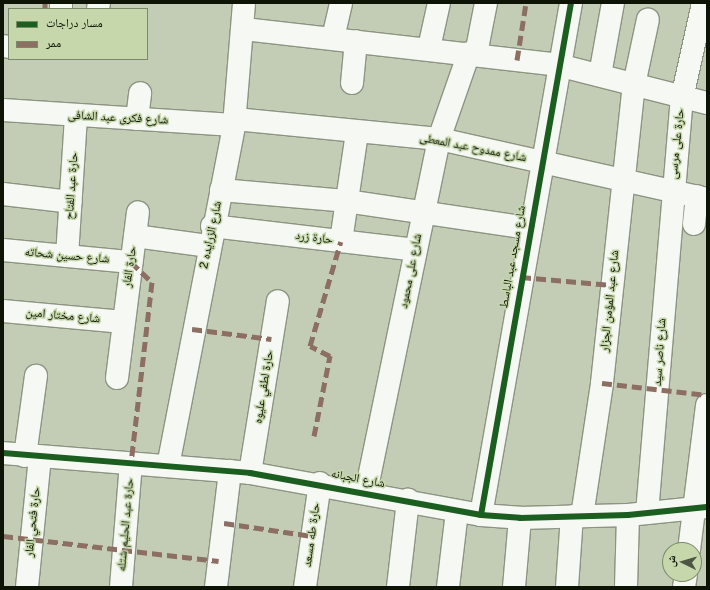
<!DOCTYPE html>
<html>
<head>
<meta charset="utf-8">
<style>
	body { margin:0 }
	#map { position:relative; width:710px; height:590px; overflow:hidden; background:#c3cdb5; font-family:Arial,"Noto Naskh Arabic",sans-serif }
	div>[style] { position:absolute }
	.roads { filter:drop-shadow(1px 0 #8c9481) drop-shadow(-1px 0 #8c9481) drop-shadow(0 1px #8c9481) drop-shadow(0 -1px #8c9481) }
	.minor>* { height:22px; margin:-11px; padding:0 11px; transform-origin:11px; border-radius:11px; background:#f6f8f4 }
	.quiet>* { height:5px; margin-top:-2.5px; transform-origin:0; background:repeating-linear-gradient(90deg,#8d6e63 0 10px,transparent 0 15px) }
	.cycleway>* { height:6px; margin:-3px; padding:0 3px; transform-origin:3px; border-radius:3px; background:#1b5e20 }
	span { translate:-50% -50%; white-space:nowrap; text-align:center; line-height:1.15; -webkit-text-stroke:3px #c5d7ab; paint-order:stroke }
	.street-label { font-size:12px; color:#0e1405 }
	.frame { position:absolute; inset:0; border:4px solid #0e1405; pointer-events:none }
	.legend { position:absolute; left:8px; top:8px; width:140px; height:52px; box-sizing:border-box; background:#c5d7ab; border:1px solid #7c8969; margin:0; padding:5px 7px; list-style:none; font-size:12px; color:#0e1405 }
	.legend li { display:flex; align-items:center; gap:8px; height:20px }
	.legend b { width:20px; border:1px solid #7c8969 }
	.north { position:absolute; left:662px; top:542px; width:40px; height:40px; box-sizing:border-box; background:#c5d7ab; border:1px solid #7c8969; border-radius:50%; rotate:275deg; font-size:11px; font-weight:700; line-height:16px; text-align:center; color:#0e1405 }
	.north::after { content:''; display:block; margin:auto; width:14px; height:18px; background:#4d5543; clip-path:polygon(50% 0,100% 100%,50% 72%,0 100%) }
</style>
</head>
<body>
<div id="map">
	<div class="roads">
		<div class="minor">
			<div style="left:61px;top:9px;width:6px;rotate:-90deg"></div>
			<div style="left:98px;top:9px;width:6px;rotate:-81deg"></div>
			<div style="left:244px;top:29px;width:316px;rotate:6.5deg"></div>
			<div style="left:558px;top:65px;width:154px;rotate:14.3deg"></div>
			<div style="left:333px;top:38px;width:36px;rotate:-77deg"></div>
			<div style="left:3px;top:46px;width:6px;rotate:9deg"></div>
			<div style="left:429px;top:48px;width:46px;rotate:-77.5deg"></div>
			<div style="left:476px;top:54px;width:52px;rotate:-78.9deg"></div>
			<div style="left:600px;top:75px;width:73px;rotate:-79.8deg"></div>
			<div style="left:352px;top:83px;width:42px;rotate:-84.6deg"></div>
			<div style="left:3px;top:110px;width:231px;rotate:3.7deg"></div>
			<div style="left:137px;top:119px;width:26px;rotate:-83deg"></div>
			<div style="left:235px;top:119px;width:205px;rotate:5.6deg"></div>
			<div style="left:439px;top:139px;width:275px;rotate:12.6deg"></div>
			<div style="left:221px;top:190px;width:125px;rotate:5deg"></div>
			<div style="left:346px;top:201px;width:185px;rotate:8.4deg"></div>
			<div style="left:3px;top:194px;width:68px;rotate:6.7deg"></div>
			<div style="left:694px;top:224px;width:28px;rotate:-84deg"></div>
			<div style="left:212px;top:226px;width:205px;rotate:6.7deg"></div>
			<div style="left:135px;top:236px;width:75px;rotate:7.7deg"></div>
			<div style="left:341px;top:241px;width:110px;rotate:-81.6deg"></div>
			<div style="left:3px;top:250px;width:129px;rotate:5.4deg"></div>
			<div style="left:67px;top:256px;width:140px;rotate:-86.3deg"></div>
			<div style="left:3px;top:311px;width:121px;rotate:5.2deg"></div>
			<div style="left:117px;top:378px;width:167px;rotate:-82.8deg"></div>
			<div style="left:3px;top:453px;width:248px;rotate:4.6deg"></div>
			<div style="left:250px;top:473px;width:235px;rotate:10.3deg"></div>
			<div style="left:481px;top:515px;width:39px;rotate:4deg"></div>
			<div style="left:520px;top:518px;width:108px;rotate:-1.6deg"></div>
			<div style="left:628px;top:515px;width:79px;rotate:-5.8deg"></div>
			<div style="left:25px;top:456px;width:81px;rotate:-82.2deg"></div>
			<div style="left:168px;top:466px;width:347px;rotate:-79deg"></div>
			<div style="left:234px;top:125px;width:122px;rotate:-85.3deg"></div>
			<div style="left:250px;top:473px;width:174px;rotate:-80.8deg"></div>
			<div style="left:366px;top:492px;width:360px;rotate:-78.3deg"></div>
			<div style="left:439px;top:139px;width:91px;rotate:-70.8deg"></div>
			<div style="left:647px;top:513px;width:416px;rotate:-85.2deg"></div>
			<div style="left:682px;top:98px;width:97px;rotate:-77.5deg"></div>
			<div style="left:481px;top:515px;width:520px;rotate:-80.03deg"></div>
			<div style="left:582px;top:516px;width:134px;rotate:-81.4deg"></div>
			<div style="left:602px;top:383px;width:300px;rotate:-83.9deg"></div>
			<div style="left:634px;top:85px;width:67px;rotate:-78deg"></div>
			<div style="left:689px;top:550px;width:146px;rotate:-82.9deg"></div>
			<div style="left:27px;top:587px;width:131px;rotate:-84.3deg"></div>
			<div style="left:121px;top:587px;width:123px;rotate:-85.4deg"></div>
			<div style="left:216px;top:587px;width:117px;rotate:-83.1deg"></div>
			<div style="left:305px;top:587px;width:105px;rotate:-81.8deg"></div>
			<div style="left:398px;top:587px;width:88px;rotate:-83.4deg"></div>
			<div style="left:448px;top:587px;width:76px;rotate:-83.2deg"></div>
			<div style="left:514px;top:587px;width:69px;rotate:-85deg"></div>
			<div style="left:567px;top:587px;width:71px;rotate:-86deg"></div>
			<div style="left:626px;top:587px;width:72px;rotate:-88.4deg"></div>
			<div style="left:684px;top:587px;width:13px;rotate:-81deg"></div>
		</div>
	</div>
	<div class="quiet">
		<div style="left:45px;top:9px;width:6px;rotate:-90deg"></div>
		<div style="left:517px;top:60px;width:58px;rotate:-81deg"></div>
		<div style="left:131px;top:262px;width:29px;rotate:44deg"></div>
		<div style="left:152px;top:282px;width:183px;rotate:96.6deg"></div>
		<div style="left:521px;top:277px;width:91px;rotate:5deg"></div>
		<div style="left:192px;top:329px;width:80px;rotate:7.2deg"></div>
		<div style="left:602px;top:383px;width:106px;rotate:6.5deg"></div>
		<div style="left:314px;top:436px;width:82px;rotate:-78.7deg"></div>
		<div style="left:330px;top:356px;width:22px;rotate:-153deg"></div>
		<div style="left:310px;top:346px;width:109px;rotate:-73.6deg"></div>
		<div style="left:224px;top:523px;width:89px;rotate:8.4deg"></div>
		<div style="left:3px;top:536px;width:217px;rotate:6.6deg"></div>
	</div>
	<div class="cycleway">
		<div style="left:3px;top:453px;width:248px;rotate:4.6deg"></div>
		<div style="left:250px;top:473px;width:235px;rotate:10.3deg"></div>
		<div style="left:481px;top:515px;width:39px;rotate:4deg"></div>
		<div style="left:520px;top:518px;width:108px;rotate:-1.6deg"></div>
		<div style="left:628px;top:515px;width:79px;rotate:-5.8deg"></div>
		<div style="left:481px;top:515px;width:520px;rotate:-80.03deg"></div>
	</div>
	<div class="street-label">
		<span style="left:118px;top:118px;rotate:3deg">شارع فكرى عبد الشافى</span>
		<span style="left:677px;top:144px;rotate:-84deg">حارة على مرسى</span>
		<span style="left:473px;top:148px;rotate:11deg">شارع ممدوح عبد المعطى</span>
		<span style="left:72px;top:186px;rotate:-86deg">حارة عبد الفتاح</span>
		<span style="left:211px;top:235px;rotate:-78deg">شارع الزرايده 2</span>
		<span style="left:314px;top:238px;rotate:7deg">حارة زرد</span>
		<span style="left:67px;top:256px;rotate:5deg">شارع حسين شحاته</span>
		<span style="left:513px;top:257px;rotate:-80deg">شارع مسجد عبد الباسط</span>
		<span style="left:130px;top:267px;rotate:-82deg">حارة الفار</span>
		<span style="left:411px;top:271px;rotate:-79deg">شارع على محمود</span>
		<span style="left:610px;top:301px;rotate:-84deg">شارع عبد المؤمن الجزار</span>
		<span style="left:63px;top:316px;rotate:5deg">شارع مختار امين</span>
		<span style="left:660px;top:352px;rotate:-86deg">شارع ناصر سيد</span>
		<span style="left:264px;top:387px;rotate:-81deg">حارة لطفي عليوه</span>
		<span style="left:358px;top:479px;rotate:11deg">شارع الجبانه</span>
		<span style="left:33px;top:522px;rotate:-84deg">حارة فتحي الفار</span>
		<span style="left:126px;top:525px;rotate:-85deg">حارة عبد الحليم شتله</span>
		<span style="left:312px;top:535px;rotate:-82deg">حارة طه مسعد</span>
	</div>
	<div class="frame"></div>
	<ul class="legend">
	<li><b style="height:5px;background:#1b5e20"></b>مسار دراجات</li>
	<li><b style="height:5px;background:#8d6e63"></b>ممر</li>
	</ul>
	<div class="north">ش</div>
</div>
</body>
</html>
